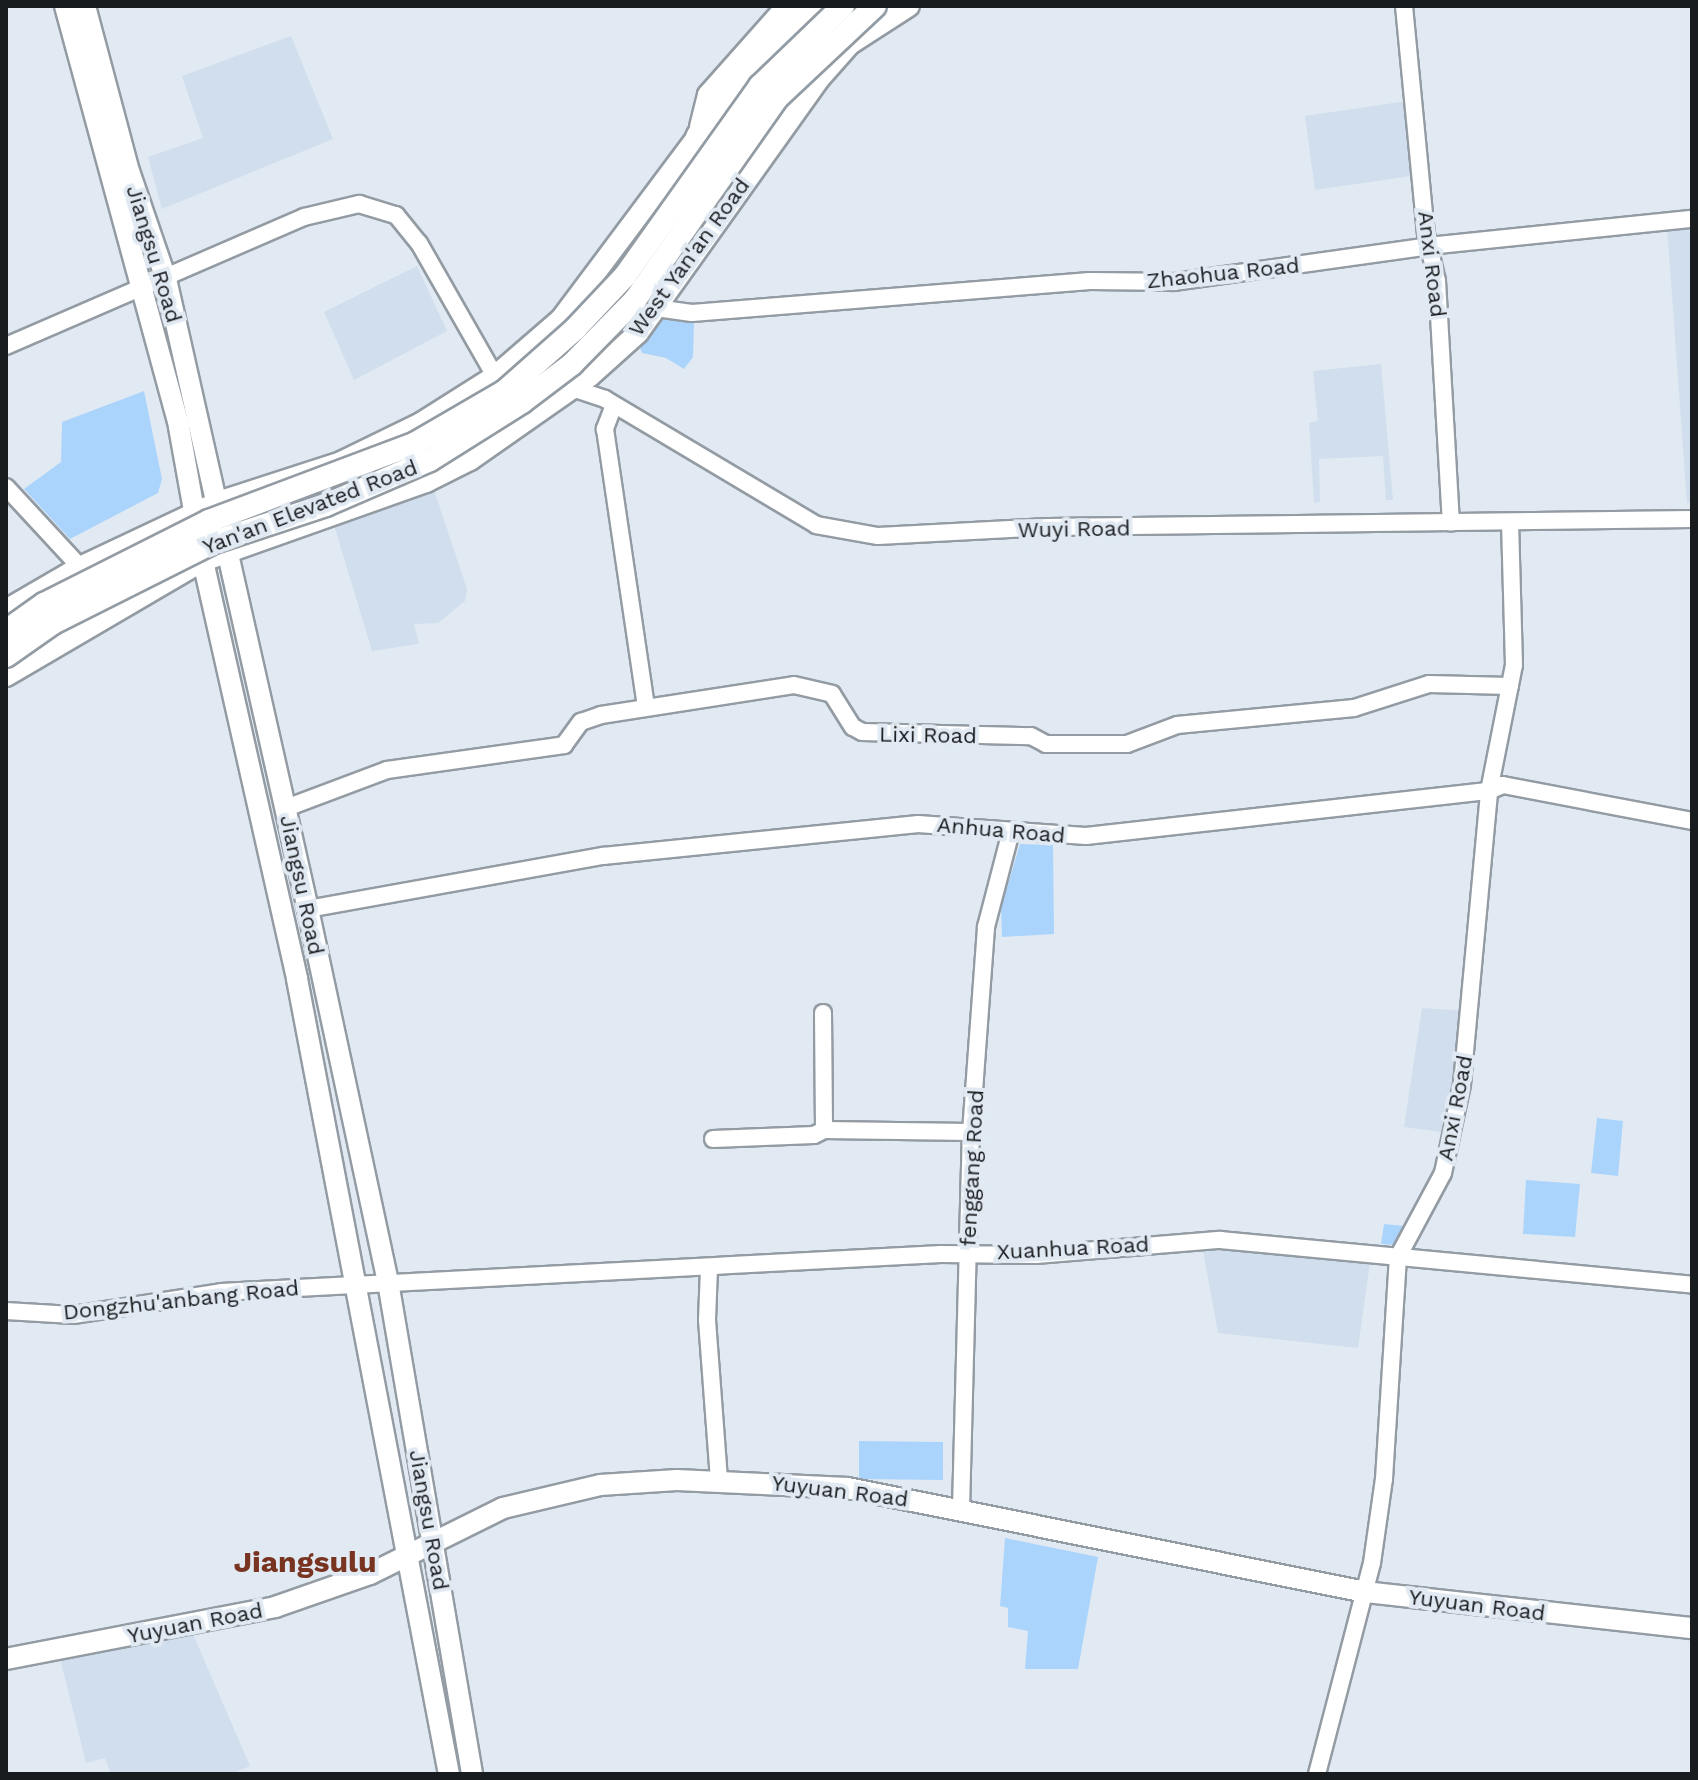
<!DOCTYPE html>
<html>
<head>
<meta charset="utf-8">
<style>
	body { margin:0 }
	#map { position:relative; width:1698px; height:1780px; overflow:hidden; background:#e1eaf2; font-family:"Work Sans",sans-serif }
	div>[style] { position:absolute }
	.built>* { inset:0; background:#d0deed }
	.green>* { inset:0; background:#abd4fc }
	.roads { filter:drop-shadow(2px 0 #939ba3) drop-shadow(-2px 0 #939ba3) drop-shadow(0 2px #939ba3) drop-shadow(0 -2px #939ba3) }
	.minor>* { height:16px; margin:-8px; padding:0 8px; transform-origin:8px; border-radius:8px; background:#fff }
	.major>* { height:20px; margin:-10px; padding:0 10px; transform-origin:10px; border-radius:10px; background:#fff }
	.highway>* { height:22px; margin:-11px; padding:0 11px; transform-origin:11px; border-radius:11px; background:#fff }
	.bridges { filter:drop-shadow(2px 0 #939ba3) drop-shadow(-2px 0 #939ba3) drop-shadow(0 2px #939ba3) drop-shadow(0 -2px #939ba3) }
	.highway-bridge>* { height:22px; margin:-11px; padding:0 11px; transform-origin:11px; border-radius:11px; background:#fff }
	span { translate:-50% -50%; white-space:nowrap; text-align:center; line-height:1.15; -webkit-text-stroke:8px #e1eaf2; paint-order:stroke }
	.street-label { font-size:22px; color:#191c1f }
	.district-label { font-size:30px; color:#783420; font-weight:700 }
	.frame { position:absolute; inset:0; border:8px solid #191c1f; pointer-events:none }
</style>
</head>
<body>
<div id="map">
	<div class="built">
		<div style="clip-path:polygon(291px 36px,333px 139px,162px 209px,148px 157px,203px 138px,182px 76px)"></div>
		<div style="clip-path:polygon(1407px 101px,1418px 175px,1315px 190px,1305px 116px)"></div>
		<div style="clip-path:polygon(1692px 224px,1692px 502px,1687px 503px,1667px 226px)"></div>
		<div style="clip-path:polygon(417px 266px,447px 331px,354px 380px,324px 312px)"></div>
		<div style="clip-path:polygon(1381px 364px,1393px 500px,1386px 500px,1383px 456px,1319px 459px,1320px 502px,1314px 503px,1309px 423px,1318px 421px,1313px 371px)"></div>
		<div style="clip-path:polygon(434px 490px,467px 589px,465px 601px,438px 623px,414px 624px,419px 644px,372px 651px,334px 525px)"></div>
		<div style="clip-path:polygon(1422px 1008px,1466px 1011px,1449px 1133px,1404px 1127px)"></div>
		<div style="clip-path:polygon(1245px 1248px,1370px 1262px,1358px 1348px,1218px 1333px,1203px 1250px)"></div>
		<div style="clip-path:polygon(193px 1634px,250px 1766px,231px 1774px,111px 1774px,105px 1758px,86px 1763px,60px 1658px)"></div>
	</div>
	<div class="green">
		<div style="clip-path:polygon(677px 316px,694px 322px,693px 357px,684px 369px,666px 358px,642px 353px,639px 345px,656px 319px)"></div>
		<div style="clip-path:polygon(144px 391px,162px 479px,158px 493px,70px 539px,24px 489px,61px 462px,62px 422px)"></div>
		<div style="clip-path:polygon(1020px 844px,1053px 845px,1054px 934px,1002px 937px,1001px 907px)"></div>
		<div style="clip-path:polygon(1597px 1118px,1623px 1121px,1618px 1176px,1591px 1173px)"></div>
		<div style="clip-path:polygon(1526px 1180px,1580px 1184px,1575px 1237px,1523px 1234px)"></div>
		<div style="clip-path:polygon(1384px 1224px,1404px 1226px,1394px 1245px,1381px 1244px)"></div>
		<div style="clip-path:polygon(859px 1441px,943px 1442px,943px 1480px,859px 1479px)"></div>
		<div style="clip-path:polygon(1005px 1538px,1098px 1557px,1078px 1669px,1025px 1669px,1028px 1631px,1008px 1627px,1008px 1608px,1000px 1606px)"></div>
	</div>
	<div class="roads">
		<div class="minor">
			<div style="left:1404px;top:6px;width:229px;rotate:84.5deg"></div>
			<div style="left:1426px;top:234px;width:48px;rotate:76.8deg"></div>
			<div style="left:1437px;top:281px;width:242px;rotate:86.7deg"></div>
			<div style="left:656px;top:308px;width:36px;rotate:8deg"></div>
			<div style="left:692px;top:313px;width:399px;rotate:-4.6deg"></div>
			<div style="left:1090px;top:281px;width:84px;rotate:0.7deg"></div>
			<div style="left:1174px;top:282px;width:258px;rotate:-8deg"></div>
			<div style="left:1429px;top:246px;width:264px;rotate:-5.9deg"></div>
			<div style="left:6px;top:346px;width:325px;rotate:-23.4deg"></div>
			<div style="left:304px;top:217px;width:57px;rotate:-13.3deg"></div>
			<div style="left:359px;top:204px;width:39px;rotate:17deg"></div>
			<div style="left:396px;top:215px;width:36px;rotate:51deg"></div>
			<div style="left:419px;top:243px;width:153px;rotate:60.3deg"></div>
			<div style="left:495px;top:376px;width:9px;rotate:6deg"></div>
			<div style="left:566px;top:386px;width:41px;rotate:18.4deg"></div>
			<div style="left:605px;top:399px;width:246px;rotate:30.8deg"></div>
			<div style="left:816px;top:525px;width:63px;rotate:10.1deg"></div>
			<div style="left:878px;top:536px;width:170px;rotate:-3deg"></div>
			<div style="left:1048px;top:527px;width:644px;rotate:-0.71deg"></div>
			<div style="left:614px;top:405px;width:26px;rotate:111deg"></div>
			<div style="left:605px;top:429px;width:281px;rotate:81.6deg"></div>
			<div style="left:6px;top:487px;width:109px;rotate:47.2deg"></div>
			<div style="left:286px;top:808px;width:108px;rotate:-20.6deg"></div>
			<div style="left:387px;top:770px;width:179px;rotate:-8deg"></div>
			<div style="left:564px;top:745px;width:29px;rotate:-54deg"></div>
			<div style="left:581px;top:722px;width:21px;rotate:-19deg"></div>
			<div style="left:601px;top:715px;width:195px;rotate:-8.8deg"></div>
			<div style="left:794px;top:685px;width:39px;rotate:13deg"></div>
			<div style="left:832px;top:694px;width:39px;rotate:58deg"></div>
			<div style="left:853px;top:727px;width:10px;rotate:29deg"></div>
			<div style="left:862px;top:732px;width:169px;rotate:1.4deg"></div>
			<div style="left:1031px;top:736px;width:17px;rotate:28deg"></div>
			<div style="left:1046px;top:744px;width:81px"></div>
			<div style="left:1127px;top:744px;width:53px;rotate:-20.8deg"></div>
			<div style="left:1177px;top:725px;width:178px;rotate:-5.5deg"></div>
			<div style="left:1354px;top:708px;width:79px;rotate:-17.7deg"></div>
			<div style="left:1429px;top:684px;width:81px;rotate:1.4deg"></div>
			<div style="left:308px;top:909px;width:300px;rotate:-10.2deg"></div>
			<div style="left:603px;top:856px;width:317px;rotate:-5.8deg"></div>
			<div style="left:918px;top:824px;width:168px;rotate:4.1deg"></div>
			<div style="left:1086px;top:836px;width:406px;rotate:-6.4deg"></div>
			<div style="left:1489px;top:791px;width:15px;rotate:-23deg"></div>
			<div style="left:1503px;top:785px;width:192px;rotate:10.8deg"></div>
			<div style="left:823px;top:1013px;width:117px;rotate:89.5deg"></div>
			<div style="left:713px;top:1139px;width:101px;rotate:-2.3deg"></div>
			<div style="left:814px;top:1135px;width:11px;rotate:-27deg"></div>
			<div style="left:824px;top:1130px;width:147px;rotate:0.8deg"></div>
			<div style="left:709px;top:1268px;width:52px;rotate:92.2deg"></div>
			<div style="left:707px;top:1320px;width:160px;rotate:85.7deg"></div>
			<div style="left:6px;top:1311px;width:67px;rotate:3.4deg"></div>
			<div style="left:73px;top:1315px;width:150px;rotate:-8.8deg"></div>
			<div style="left:221px;top:1292px;width:721px;rotate:-3.02deg"></div>
			<div style="left:941px;top:1254px;width:95px;rotate:0.6deg"></div>
			<div style="left:1036px;top:1255px;width:185px;rotate:-4.7deg"></div>
			<div style="left:1220px;top:1240px;width:474px;rotate:5.4deg"></div>
			<div style="left:961px;top:1509px;width:377px;rotate:-88.5deg"></div>
			<div style="left:971px;top:1132px;width:206px;rotate:-85.8deg"></div>
			<div style="left:986px;top:927px;width:99px;rotate:-75.4deg"></div>
			<div style="left:1317px;top:1774px;width:218px;rotate:-75.4deg"></div>
			<div style="left:1372px;top:1563px;width:85px;rotate:-81.9deg"></div>
			<div style="left:1384px;top:1479px;width:222px;rotate:-86.4deg"></div>
			<div style="left:1398px;top:1257px;width:95px;rotate:-61.8deg"></div>
			<div style="left:1443px;top:1173px;width:91px;rotate:-77.9deg"></div>
			<div style="left:1462px;top:1084px;width:294px;rotate:-84.7deg"></div>
			<div style="left:1489px;top:791px;width:128px;rotate:-78.8deg"></div>
			<div style="left:1514px;top:665px;width:143px;rotate:-91.6deg"></div>
		</div>
		<div class="major">
			<div style="left:65px;top:6px;width:436px;rotate:74.8deg"></div>
			<div style="left:179px;top:427px;width:136px;rotate:79.8deg"></div>
			<div style="left:203px;top:561px;width:428px;rotate:77.3deg"></div>
			<div style="left:297px;top:979px;width:809px;rotate:79.18deg"></div>
			<div style="left:85px;top:6px;width:171px;rotate:75.1deg"></div>
			<div style="left:129px;top:171px;width:114px;rotate:71.1deg"></div>
			<div style="left:166px;top:279px;width:646px;rotate:77.3deg"></div>
			<div style="left:308px;top:909px;width:381px;rotate:77.9deg"></div>
			<div style="left:388px;top:1282px;width:499px;rotate:80.3deg"></div>
			<div style="left:700px;top:127px;width:33px;rotate:-76deg"></div>
			<div style="left:708px;top:95px;width:119px;rotate:-48.4deg"></div>
			<div style="left:6px;top:610px;width:86px;rotate:-30.2deg"></div>
			<div style="left:80px;top:567px;width:153px;rotate:-25.2deg"></div>
			<div style="left:218px;top:502px;width:129px;rotate:-18deg"></div>
			<div style="left:341px;top:462px;width:89px;rotate:-26deg"></div>
			<div style="left:421px;top:423px;width:88px;rotate:-32.4deg"></div>
			<div style="left:495px;top:376px;width:87px;rotate:-40.8deg"></div>
			<div style="left:561px;top:319px;width:227px;rotate:-53.2deg"></div>
			<div style="left:697px;top:137px;width:27px;rotate:-36deg"></div>
			<div style="left:719px;top:121px;width:154px;rotate:-48.4deg"></div>
			<div style="left:6px;top:676px;width:228px;rotate:-30.3deg"></div>
			<div style="left:203px;top:561px;width:237px;rotate:-19.5deg"></div>
			<div style="left:426px;top:482px;width:49px;rotate:-26.6deg"></div>
			<div style="left:470px;top:460px;width:146px;rotate:-35deg"></div>
			<div style="left:590px;top:376px;width:64px;rotate:-41.9deg"></div>
			<div style="left:638px;top:333px;width:312px;rotate:-54.5deg"></div>
			<div style="left:819px;top:79px;width:47px;rotate:-48.5deg"></div>
			<div style="left:850px;top:44px;width:70px;rotate:-32.8deg"></div>
			<div style="left:6px;top:1659px;width:274px;rotate:-10.9deg"></div>
			<div style="left:275px;top:1607px;width:101px;rotate:-19.2deg"></div>
			<div style="left:370px;top:1574px;width:148px;rotate:-26.4deg"></div>
			<div style="left:503px;top:1508px;width:100px;rotate:-13.3deg"></div>
			<div style="left:600px;top:1485px;width:77px;rotate:-3.7deg"></div>
			<div style="left:677px;top:1480px;width:171px;rotate:2.7deg"></div>
			<div style="left:848px;top:1488px;width:527px;rotate:11.37deg"></div>
			<div style="left:1365px;top:1592px;width:329px;rotate:6.3deg"></div>
		</div>
		<div class="highway">
			<div style="left:697px;top:137px;width:63px;rotate:-58.6deg"></div>
			<div style="left:730px;top:83px;width:106px;rotate:-46.5deg"></div>
		</div>
	</div>
	<div class="bridges">
		<div class="highway-bridge">
			<div style="left:6px;top:631px;width:47px;rotate:-35.4deg"></div>
			<div style="left:44px;top:604px;width:185px;rotate:-26.7deg"></div>
			<div style="left:209px;top:521px;width:219px;rotate:-20.6deg"></div>
			<div style="left:414px;top:444px;width:105px;rotate:-30.2deg"></div>
			<div style="left:505px;top:391px;width:94px;rotate:-41.5deg"></div>
			<div style="left:575px;top:329px;width:73px;rotate:-46.7deg"></div>
			<div style="left:625px;top:276px;width:233px;rotate:-54.6deg"></div>
			<div style="left:760px;top:86px;width:115px;rotate:-43.9deg"></div>
			<div style="left:6px;top:656px;width:57px;rotate:-35.1deg"></div>
			<div style="left:53px;top:623px;width:180px;rotate:-26.7deg"></div>
			<div style="left:214px;top:542px;width:118px;rotate:-18.3deg"></div>
			<div style="left:326px;top:505px;width:113px;rotate:-23.4deg"></div>
			<div style="left:430px;top:460px;width:109px;rotate:-32.2deg"></div>
			<div style="left:522px;top:402px;width:63px;rotate:-37.2deg"></div>
			<div style="left:572px;top:364px;width:90px;rotate:-45.5deg"></div>
			<div style="left:635px;top:300px;width:247px;rotate:-54.9deg"></div>
			<div style="left:777px;top:98px;width:134px;rotate:-43.2deg"></div>
		</div>
	</div>
	<div class="street-label">
		<span style="left:154px;top:254px;rotate:73deg">Jiangsu Road</span>
		<span style="left:689px;top:257px;rotate:-54deg">West Yan'an Road</span>
		<span style="left:1432px;top:264px;rotate:83deg">Anxi Road</span>
		<span style="left:1223px;top:273px;rotate:-6deg">Zhaohua Road</span>
		<span style="left:310px;top:507px;rotate:-21deg">Yan'an Elevated Road</span>
		<span style="left:1074px;top:529px;rotate:-1deg">Wuyi Road</span>
		<span style="left:928px;top:735px;rotate:1deg">Lixi Road</span>
		<span style="left:1001px;top:830px;rotate:5deg">Anhua Road</span>
		<span style="left:302px;top:885px;rotate:78deg">Jiangsu Road</span>
		<span style="left:1455px;top:1108px;rotate:-79deg">Anxi Road</span>
		<span style="left:972px;top:1168px;rotate:-87deg">fenggang Road</span>
		<span style="left:1073px;top:1248px;rotate:-3deg">Xuanhua Road</span>
		<span style="left:181px;top:1300px;rotate:-6deg">Dongzhu'anbang Road</span>
		<span style="left:840px;top:1491px;rotate:7deg">Yuyuan Road</span>
		<span style="left:429px;top:1520px;rotate:80deg">Jiangsu Road</span>
		<span style="left:1477px;top:1605px;rotate:7deg">Yuyuan Road</span>
		<span style="left:195px;top:1623px;rotate:-11deg">Yuyuan Road</span>
	</div>
	<div class="district-label">
		<span style="left:305px;top:1562px">Jiangsulu</span>
	</div>
	<div class="frame"></div>
</div>
</body>
</html>
